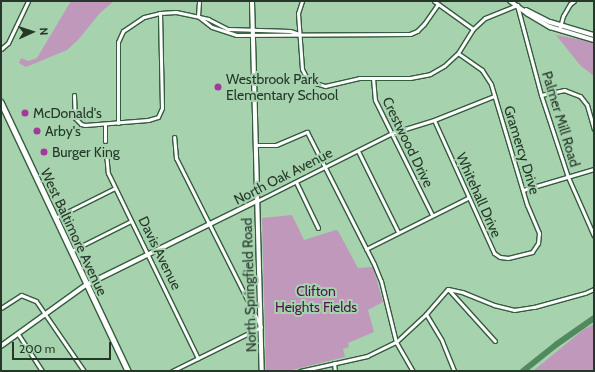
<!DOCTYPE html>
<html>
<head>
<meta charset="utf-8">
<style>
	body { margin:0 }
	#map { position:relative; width:595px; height:372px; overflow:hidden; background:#a6d2ae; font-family:Cabin,sans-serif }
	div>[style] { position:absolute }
	.green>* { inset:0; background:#bf98bb }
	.river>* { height:6px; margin:-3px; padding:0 3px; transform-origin:3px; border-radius:3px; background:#508a5d }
	.roads { filter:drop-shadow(1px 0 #345c3d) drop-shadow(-1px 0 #345c3d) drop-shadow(0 1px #345c3d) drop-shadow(0 -1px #345c3d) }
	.minor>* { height:3px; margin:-1.5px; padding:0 1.5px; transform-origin:1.5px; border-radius:1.5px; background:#fff }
	.secondary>* { height:4px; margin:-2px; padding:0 2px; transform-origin:2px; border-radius:2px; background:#fff }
	.primary>* { height:4.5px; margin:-2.25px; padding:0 2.25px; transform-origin:2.25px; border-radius:2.25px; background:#fff }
	.dots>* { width:11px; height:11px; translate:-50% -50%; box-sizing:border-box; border:2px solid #a6d2ae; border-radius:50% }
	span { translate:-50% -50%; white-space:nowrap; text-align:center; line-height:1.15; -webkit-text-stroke:4px #a6d2ae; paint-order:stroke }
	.poi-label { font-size:14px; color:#253729 }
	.left { translate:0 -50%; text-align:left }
	.street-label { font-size:14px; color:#253729 }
	.park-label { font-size:14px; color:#51104d }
	.frame { position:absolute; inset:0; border:2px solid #253729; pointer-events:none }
	.north { position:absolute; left:12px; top:12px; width:40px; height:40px; -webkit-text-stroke:3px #a6d2ae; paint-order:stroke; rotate:87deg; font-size:11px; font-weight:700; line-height:16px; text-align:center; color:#253729 }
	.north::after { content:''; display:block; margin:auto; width:14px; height:18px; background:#253729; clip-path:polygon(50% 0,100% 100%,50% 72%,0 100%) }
	.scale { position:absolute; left:12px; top:342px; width:99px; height:18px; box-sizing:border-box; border:2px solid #253729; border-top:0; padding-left:5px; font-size:12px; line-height:14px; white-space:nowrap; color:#253729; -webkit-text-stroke:3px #a6d2ae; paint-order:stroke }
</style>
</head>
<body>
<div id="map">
	<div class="green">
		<div style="clip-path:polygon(71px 1px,114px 1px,100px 13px,78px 40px,67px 50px,26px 67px,19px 63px,21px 58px,28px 61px,37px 58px)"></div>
		<div style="clip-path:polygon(556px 35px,594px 42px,594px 76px,580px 65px)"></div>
		<div style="clip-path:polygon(292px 215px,304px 240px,336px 230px,338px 231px,358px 268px,373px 267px,383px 302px,368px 310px,374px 332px,348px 343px,349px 347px,343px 349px,345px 357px,288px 371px,266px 371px,262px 218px)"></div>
		<div style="clip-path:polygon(594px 324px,594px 371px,533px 371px,583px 330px)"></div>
	</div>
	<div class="river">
		<div style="left:523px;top:371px;width:43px;rotate:-38.5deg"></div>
		<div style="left:557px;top:344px;width:45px;rotate:-35.1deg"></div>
	</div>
	<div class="roads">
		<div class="minor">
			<div style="left:302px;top:1px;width:13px;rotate:108deg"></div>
			<div style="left:298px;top:13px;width:56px;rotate:85.9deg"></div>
			<div style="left:302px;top:69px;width:9px;rotate:63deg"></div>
			<div style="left:306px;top:77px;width:8px;rotate:40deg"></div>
			<div style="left:312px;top:82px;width:14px;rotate:17deg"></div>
			<div style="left:325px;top:86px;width:35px;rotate:-13deg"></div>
			<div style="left:359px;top:78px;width:51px"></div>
			<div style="left:410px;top:78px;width:20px;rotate:-11deg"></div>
			<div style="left:430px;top:74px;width:16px;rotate:-30deg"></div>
			<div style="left:444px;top:66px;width:19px;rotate:-43deg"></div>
			<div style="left:458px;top:53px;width:28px;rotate:-58deg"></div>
			<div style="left:473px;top:29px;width:16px;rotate:-43deg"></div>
			<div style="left:485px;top:18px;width:35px;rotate:-22deg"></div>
			<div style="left:517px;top:5px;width:93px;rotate:75.1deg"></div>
			<div style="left:541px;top:95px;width:86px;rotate:71.8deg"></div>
			<div style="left:568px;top:177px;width:64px;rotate:66.2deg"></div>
			<div style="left:434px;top:1px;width:48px;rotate:35.7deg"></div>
			<div style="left:198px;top:16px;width:15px;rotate:-86deg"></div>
			<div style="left:199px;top:17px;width:16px;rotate:38deg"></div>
			<div style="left:212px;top:27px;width:25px;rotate:18deg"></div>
			<div style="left:236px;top:35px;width:174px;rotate:-0.3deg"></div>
			<div style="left:410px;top:34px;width:8px;rotate:-23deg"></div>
			<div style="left:417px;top:31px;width:10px;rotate:-45deg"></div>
			<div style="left:424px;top:24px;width:24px;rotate:-55deg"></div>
			<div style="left:560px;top:27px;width:11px;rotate:-75deg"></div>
			<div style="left:563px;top:16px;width:14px;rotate:-60deg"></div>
			<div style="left:570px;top:4px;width:5px;rotate:-37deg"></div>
			<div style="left:1px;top:49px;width:9px;rotate:-41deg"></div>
			<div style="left:8px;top:43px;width:47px;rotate:-64.5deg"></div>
			<div style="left:373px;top:78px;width:22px;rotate:85deg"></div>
			<div style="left:375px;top:100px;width:128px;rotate:63.6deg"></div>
			<div style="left:74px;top:95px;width:23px;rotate:88deg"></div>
			<div style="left:75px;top:118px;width:8px;rotate:45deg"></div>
			<div style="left:81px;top:124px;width:4px;rotate:14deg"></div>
			<div style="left:85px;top:125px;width:63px;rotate:-4.5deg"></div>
			<div style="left:148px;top:120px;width:10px;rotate:-17deg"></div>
			<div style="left:158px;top:117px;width:10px;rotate:-66deg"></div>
			<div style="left:162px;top:108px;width:95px;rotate:-91.2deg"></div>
			<div style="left:541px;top:95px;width:24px;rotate:-12deg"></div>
			<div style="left:564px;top:90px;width:17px;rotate:21deg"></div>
			<div style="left:580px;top:96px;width:11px;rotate:52deg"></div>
			<div style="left:587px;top:105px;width:25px;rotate:74deg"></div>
			<div style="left:434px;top:120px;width:146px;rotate:65.7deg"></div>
			<div style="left:494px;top:253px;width:7px;rotate:34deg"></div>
			<div style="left:500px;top:257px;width:8px;rotate:7deg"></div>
			<div style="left:508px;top:258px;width:25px;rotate:-14deg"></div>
			<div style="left:532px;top:252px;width:11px;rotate:-56deg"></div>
			<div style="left:538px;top:243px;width:10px;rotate:-84deg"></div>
			<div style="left:539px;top:233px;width:30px;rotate:-113deg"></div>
			<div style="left:527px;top:205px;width:126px;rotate:-106.6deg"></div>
			<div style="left:491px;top:84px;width:17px;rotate:-123deg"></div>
			<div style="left:482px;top:70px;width:29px;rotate:-145deg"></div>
			<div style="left:118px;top:123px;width:81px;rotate:-90deg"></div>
			<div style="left:118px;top:42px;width:12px;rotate:-66deg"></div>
			<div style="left:123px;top:31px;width:25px;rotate:-34deg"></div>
			<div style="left:144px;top:17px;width:16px;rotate:-14deg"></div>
			<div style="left:160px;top:13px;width:16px;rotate:-4deg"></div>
			<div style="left:176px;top:12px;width:33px;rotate:12deg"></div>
			<div style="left:208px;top:19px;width:22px;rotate:27deg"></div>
			<div style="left:228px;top:29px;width:62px;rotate:1.8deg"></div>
			<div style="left:290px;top:31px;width:9px;rotate:18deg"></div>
			<div style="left:105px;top:125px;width:16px;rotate:90deg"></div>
			<div style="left:257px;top:145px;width:19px"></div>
			<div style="left:276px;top:145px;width:34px;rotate:-23deg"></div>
			<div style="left:307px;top:132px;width:148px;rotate:63.1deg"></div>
			<div style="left:374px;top:264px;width:18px;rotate:68deg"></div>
			<div style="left:381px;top:281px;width:63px;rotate:76.2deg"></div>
			<div style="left:396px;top:342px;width:34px;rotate:60deg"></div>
			<div style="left:358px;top:151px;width:90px;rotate:63.7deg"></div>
			<div style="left:106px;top:152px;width:21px;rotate:85deg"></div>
			<div style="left:108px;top:173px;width:206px;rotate:64.1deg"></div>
			<div style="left:296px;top:182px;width:51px;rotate:64.4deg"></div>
			<div style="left:523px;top:190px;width:74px;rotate:-16.5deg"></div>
			<div style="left:257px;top:201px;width:151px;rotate:-26.7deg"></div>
			<div style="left:392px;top:133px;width:44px;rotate:-17.2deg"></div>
			<div style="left:434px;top:120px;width:65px;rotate:-21.8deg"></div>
			<div style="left:55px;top:218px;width:67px;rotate:-26.6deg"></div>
			<div style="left:366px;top:249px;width:114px;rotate:-26.6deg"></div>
			<div style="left:71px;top:251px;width:67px;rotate:-26.6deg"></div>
			<div style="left:448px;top:289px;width:70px;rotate:47.9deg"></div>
			<div style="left:1px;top:308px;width:24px;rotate:-33deg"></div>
			<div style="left:21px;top:295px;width:16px;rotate:22deg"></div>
			<div style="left:36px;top:301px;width:85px;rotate:55.6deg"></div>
			<div style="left:426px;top:314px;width:31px;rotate:59deg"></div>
			<div style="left:442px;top:341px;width:32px;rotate:68deg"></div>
			<div style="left:18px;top:334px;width:44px;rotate:57deg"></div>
			<div style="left:334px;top:363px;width:8px;rotate:83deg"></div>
			<div style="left:172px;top:371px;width:99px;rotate:-26.3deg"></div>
			<div style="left:261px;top:327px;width:189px;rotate:-116.7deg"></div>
			<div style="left:176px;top:158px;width:21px;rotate:-95deg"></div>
			<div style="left:300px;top:371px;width:69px;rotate:-12.6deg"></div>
			<div style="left:367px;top:356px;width:32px;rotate:-26deg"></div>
			<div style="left:396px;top:342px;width:41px;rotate:-43deg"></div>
			<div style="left:426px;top:314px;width:33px;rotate:-49deg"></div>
			<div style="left:448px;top:289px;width:14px;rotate:12deg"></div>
			<div style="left:462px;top:292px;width:35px;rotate:22deg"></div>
			<div style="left:494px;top:305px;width:21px;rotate:14deg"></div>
			<div style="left:514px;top:310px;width:20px;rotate:-9deg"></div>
			<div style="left:534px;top:307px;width:53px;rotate:-15.4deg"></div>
			<div style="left:585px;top:293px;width:10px;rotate:-24deg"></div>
		</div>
		<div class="secondary">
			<div style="left:252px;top:1px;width:370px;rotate:88.5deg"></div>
			<div style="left:510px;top:1px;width:22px;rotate:36deg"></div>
			<div style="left:528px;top:14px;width:26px;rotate:31deg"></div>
			<div style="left:550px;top:27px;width:46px;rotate:16.5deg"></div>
			<div style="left:526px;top:10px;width:27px;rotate:27deg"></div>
			<div style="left:550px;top:22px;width:46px;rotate:16.5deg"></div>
			<div style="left:1px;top:346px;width:105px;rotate:-35.7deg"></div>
			<div style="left:86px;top:285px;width:191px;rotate:-26.2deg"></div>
		</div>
		<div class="primary">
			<div style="left:1px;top:102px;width:297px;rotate:64.7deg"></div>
		</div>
	</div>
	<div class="dots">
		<div style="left:218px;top:87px;background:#a2399c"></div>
		<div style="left:25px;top:113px;background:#a2399c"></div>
		<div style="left:37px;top:131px;background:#a2399c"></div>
		<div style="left:44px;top:152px;background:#a2399c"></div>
	</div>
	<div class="poi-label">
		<span class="left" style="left:226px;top:87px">Westbrook Park<br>Elementary School</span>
		<span class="left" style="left:33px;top:113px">McDonald's</span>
		<span class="left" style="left:45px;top:131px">Arby's</span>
		<span class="left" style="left:52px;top:152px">Burger King</span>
	</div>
	<div class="street-label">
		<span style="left:561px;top:119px;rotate:73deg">Palmer Mill Road</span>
		<span style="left:408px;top:142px;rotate:64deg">Crestwood Drive</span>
		<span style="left:522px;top:150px;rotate:73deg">Gramercy Drive</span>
		<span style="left:283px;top:176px;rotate:-27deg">North Oak Avenue</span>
		<span style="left:479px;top:195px;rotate:66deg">Whitehall Drive</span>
		<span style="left:74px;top:232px;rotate:65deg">West Baltimore Avenue</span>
		<span style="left:160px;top:253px;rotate:64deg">Davis Avenue</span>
		<span style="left:249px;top:285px;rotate:-92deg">North Springfield Road</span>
	</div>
	<div class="park-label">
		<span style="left:316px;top:299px">Clifton<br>Heights Fields</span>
	</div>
	<div class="frame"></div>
	<div class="north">N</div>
	<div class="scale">200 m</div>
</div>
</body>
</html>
